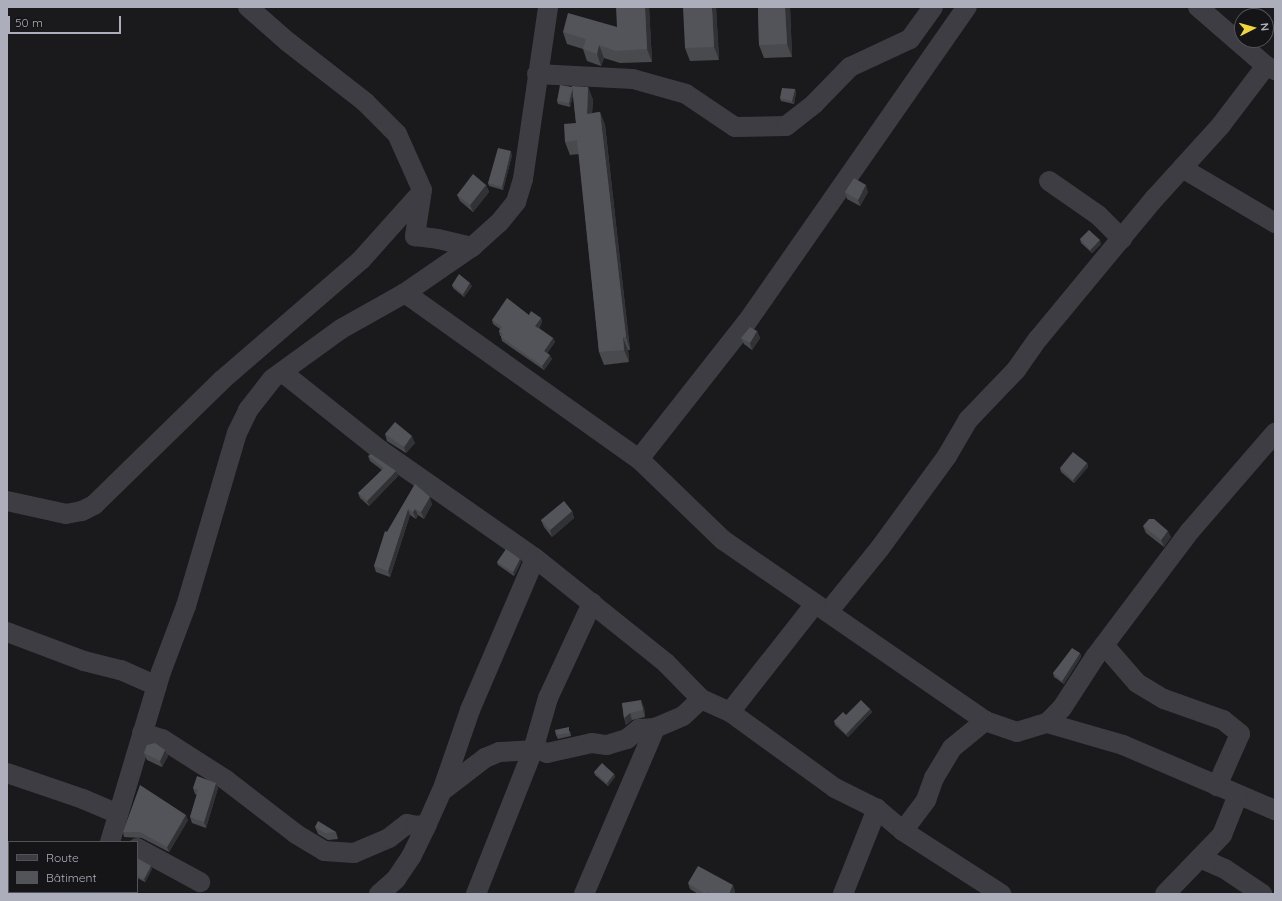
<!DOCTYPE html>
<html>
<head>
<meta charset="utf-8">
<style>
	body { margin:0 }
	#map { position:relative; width:1282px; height:901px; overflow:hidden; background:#1a1a1c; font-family:Quicksand,sans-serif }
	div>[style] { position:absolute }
	.minor>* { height:20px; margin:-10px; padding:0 10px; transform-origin:10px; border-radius:10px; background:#3d3d43 }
	.wall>* { inset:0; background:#494a4e }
	.shaded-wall>* { inset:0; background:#313235 }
	.building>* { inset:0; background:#53545a }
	span { translate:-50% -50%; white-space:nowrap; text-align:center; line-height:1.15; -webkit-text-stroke:3.5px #151517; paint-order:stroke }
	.frame { position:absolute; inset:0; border:8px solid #adaebb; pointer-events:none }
	.legend { position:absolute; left:8px; top:841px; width:130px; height:52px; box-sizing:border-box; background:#151517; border:1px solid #525259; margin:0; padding:5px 7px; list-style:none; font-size:12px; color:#adaebb }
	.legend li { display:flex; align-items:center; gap:8px; height:20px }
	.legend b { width:20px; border:1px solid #525259 }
	.north { position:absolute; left:1234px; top:8px; width:40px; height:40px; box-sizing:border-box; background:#151517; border:1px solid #525259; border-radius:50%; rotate:84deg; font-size:11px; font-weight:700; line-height:16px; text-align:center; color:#adaebb }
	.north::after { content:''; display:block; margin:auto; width:14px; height:18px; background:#f0d43e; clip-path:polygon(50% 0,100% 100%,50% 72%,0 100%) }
	.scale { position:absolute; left:8px; top:16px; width:113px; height:18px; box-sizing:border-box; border:2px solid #adaebb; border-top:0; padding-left:5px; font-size:12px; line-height:14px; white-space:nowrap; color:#adaebb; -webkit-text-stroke:3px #151517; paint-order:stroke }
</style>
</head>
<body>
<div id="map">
	<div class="minor">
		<div style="left:248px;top:7px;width:53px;rotate:41.2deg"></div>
		<div style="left:288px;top:42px;width:98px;rotate:37.9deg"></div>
		<div style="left:365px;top:102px;width:45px;rotate:45deg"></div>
		<div style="left:397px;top:134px;width:61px;rotate:65.9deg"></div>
		<div style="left:422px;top:190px;width:47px;rotate:98.7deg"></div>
		<div style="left:415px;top:236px;width:23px;rotate:7deg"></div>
		<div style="left:438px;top:239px;width:35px;rotate:13deg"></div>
		<div style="left:1198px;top:7px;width:90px;rotate:40.9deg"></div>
		<div style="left:1266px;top:66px;width:10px;rotate:24deg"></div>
		<div style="left:537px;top:74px;width:96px;rotate:3deg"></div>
		<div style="left:633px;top:79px;width:55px;rotate:15.8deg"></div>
		<div style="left:686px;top:94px;width:59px;rotate:34deg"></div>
		<div style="left:735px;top:127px;width:51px;rotate:-1.1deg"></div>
		<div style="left:786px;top:126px;width:36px;rotate:-38deg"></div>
		<div style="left:814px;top:104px;width:52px;rotate:-45.8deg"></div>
		<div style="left:850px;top:67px;width:66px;rotate:-25deg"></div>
		<div style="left:910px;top:39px;width:39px;rotate:-54deg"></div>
		<div style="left:1182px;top:168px;width:108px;rotate:30.6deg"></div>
		<div style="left:1049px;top:181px;width:60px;rotate:34.8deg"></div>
		<div style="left:1098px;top:215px;width:34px;rotate:45deg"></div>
		<div style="left:405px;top:293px;width:287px;rotate:35.4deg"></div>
		<div style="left:639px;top:459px;width:117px;rotate:44deg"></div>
		<div style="left:723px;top:540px;width:318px;rotate:34.6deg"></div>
		<div style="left:985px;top:721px;width:34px;rotate:19deg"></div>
		<div style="left:1017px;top:732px;width:31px;rotate:-17deg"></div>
		<div style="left:1047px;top:723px;width:21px;rotate:-45deg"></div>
		<div style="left:1062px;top:708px;width:61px;rotate:-57.1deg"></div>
		<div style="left:1095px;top:657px;width:158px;rotate:-53deg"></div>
		<div style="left:1190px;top:531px;width:130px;rotate:-49.1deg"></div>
		<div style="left:282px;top:372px;width:125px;rotate:38.5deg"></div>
		<div style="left:380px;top:450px;width:189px;rotate:34.9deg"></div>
		<div style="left:535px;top:558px;width:168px;rotate:38.7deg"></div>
		<div style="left:666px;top:663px;width:50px;rotate:45.8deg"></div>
		<div style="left:701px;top:699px;width:32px;rotate:24deg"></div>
		<div style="left:730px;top:712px;width:130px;rotate:35.9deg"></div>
		<div style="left:835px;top:788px;width:47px;rotate:26.6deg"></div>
		<div style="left:877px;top:809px;width:34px;rotate:40deg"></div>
		<div style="left:903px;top:831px;width:117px;rotate:32.7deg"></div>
		<div style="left:639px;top:459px;width:174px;rotate:-51.8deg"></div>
		<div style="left:747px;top:322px;width:384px;rotate:-55.1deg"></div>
		<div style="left:7px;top:501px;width:60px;rotate:12.4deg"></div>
		<div style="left:66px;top:514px;width:16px;rotate:-11deg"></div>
		<div style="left:82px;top:511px;width:13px;rotate:-27deg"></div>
		<div style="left:94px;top:505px;width:179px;rotate:-44.3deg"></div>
		<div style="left:222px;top:380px;width:184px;rotate:-40.8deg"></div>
		<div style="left:361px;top:260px;width:89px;rotate:-48.2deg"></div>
		<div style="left:828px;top:612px;width:82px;rotate:-50.9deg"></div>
		<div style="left:880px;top:548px;width:114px;rotate:-53.9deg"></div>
		<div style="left:947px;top:456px;width:42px;rotate:-59.7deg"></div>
		<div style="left:968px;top:420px;width:69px;rotate:-46.2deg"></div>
		<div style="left:1016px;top:370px;width:38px;rotate:-55deg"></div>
		<div style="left:1038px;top:339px;width:182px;rotate:-50.4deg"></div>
		<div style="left:1154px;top:199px;width:100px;rotate:-47.8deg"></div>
		<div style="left:1221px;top:125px;width:74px;rotate:-52.7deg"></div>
		<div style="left:7px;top:632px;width:82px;rotate:20.6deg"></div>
		<div style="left:84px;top:661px;width:38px;rotate:14deg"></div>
		<div style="left:121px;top:670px;width:39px;rotate:24deg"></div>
		<div style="left:1104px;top:645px;width:50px;rotate:49deg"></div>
		<div style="left:1137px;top:683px;width:31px;rotate:31deg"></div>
		<div style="left:1164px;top:699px;width:63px;rotate:19.6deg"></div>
		<div style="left:1223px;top:720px;width:22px;rotate:39deg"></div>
		<div style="left:1240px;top:734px;width:57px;rotate:113.9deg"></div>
		<div style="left:730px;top:712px;width:137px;rotate:-51.8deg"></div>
		<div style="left:1047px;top:723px;width:79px;rotate:16.1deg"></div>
		<div style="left:1123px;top:745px;width:165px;rotate:23.2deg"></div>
		<div style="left:142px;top:733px;width:21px;rotate:17deg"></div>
		<div style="left:162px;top:739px;width:76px;rotate:32.6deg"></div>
		<div style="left:226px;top:780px;width:88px;rotate:37.6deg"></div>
		<div style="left:296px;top:834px;width:33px;rotate:31deg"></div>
		<div style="left:324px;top:851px;width:30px;rotate:4deg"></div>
		<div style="left:354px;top:853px;width:38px;rotate:-23deg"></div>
		<div style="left:389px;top:838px;width:23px;rotate:-38deg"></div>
		<div style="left:407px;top:824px;width:10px;rotate:11deg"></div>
		<div style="left:417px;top:826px;width:10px;rotate:-11deg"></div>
		<div style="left:427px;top:824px;width:36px;rotate:-66deg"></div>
		<div style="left:442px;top:791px;width:86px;rotate:-70.9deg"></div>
		<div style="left:470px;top:710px;width:165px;rotate:-66.8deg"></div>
		<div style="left:534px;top:748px;width:14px;rotate:21deg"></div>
		<div style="left:547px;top:753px;width:46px;rotate:-12.5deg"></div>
		<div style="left:592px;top:743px;width:15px;rotate:8deg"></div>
		<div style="left:607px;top:745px;width:21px;rotate:-17deg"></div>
		<div style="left:627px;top:739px;width:16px;rotate:-40deg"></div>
		<div style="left:639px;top:729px;width:16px;rotate:-4deg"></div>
		<div style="left:7px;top:773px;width:80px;rotate:18.9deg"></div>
		<div style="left:83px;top:799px;width:38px;rotate:23deg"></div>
		<div style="left:442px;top:791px;width:54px;rotate:-37.5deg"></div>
		<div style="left:485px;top:758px;width:15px;rotate:-23deg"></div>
		<div style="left:499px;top:752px;width:34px;rotate:-3deg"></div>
		<div style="left:903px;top:831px;width:39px;rotate:-53deg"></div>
		<div style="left:926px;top:800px;width:23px;rotate:-70deg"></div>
		<div style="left:934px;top:778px;width:35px;rotate:-59deg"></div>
		<div style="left:952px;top:748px;width:43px;rotate:-39.3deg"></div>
		<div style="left:110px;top:842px;width:177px;rotate:-73.3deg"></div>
		<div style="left:161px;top:672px;width:71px;rotate:-69.3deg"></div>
		<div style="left:186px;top:606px;width:180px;rotate:-73.6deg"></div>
		<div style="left:237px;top:433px;width:25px;rotate:-64deg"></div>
		<div style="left:248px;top:410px;width:39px;rotate:-52deg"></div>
		<div style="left:272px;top:379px;width:85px;rotate:-35.9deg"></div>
		<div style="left:341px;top:329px;width:73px;rotate:-29.4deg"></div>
		<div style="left:405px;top:293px;width:81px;rotate:-34.5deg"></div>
		<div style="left:472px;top:247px;width:36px;rotate:-42deg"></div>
		<div style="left:499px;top:223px;width:27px;rotate:-51deg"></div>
		<div style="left:516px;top:202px;width:24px;rotate:-73deg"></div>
		<div style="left:523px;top:179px;width:174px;rotate:-81.7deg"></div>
		<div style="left:137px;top:848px;width:72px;rotate:28.4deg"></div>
		<div style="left:1200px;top:858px;width:27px;rotate:24deg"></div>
		<div style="left:1225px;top:869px;width:45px;rotate:34deg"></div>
		<div style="left:96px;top:894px;width:2px;rotate:-90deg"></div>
		<div style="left:379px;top:894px;width:23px;rotate:-41deg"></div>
		<div style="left:396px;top:879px;width:27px;rotate:-56deg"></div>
		<div style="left:411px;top:857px;width:37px;rotate:-64deg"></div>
		<div style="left:476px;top:894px;width:155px;rotate:-68.4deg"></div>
		<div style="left:533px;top:750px;width:54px;rotate:-73.9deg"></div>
		<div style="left:548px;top:698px;width:105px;rotate:-65.1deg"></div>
		<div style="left:584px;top:894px;width:181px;rotate:-66.8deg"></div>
		<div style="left:655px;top:728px;width:30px;rotate:-23deg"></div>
		<div style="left:683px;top:716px;width:25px;rotate:-43deg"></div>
		<div style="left:843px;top:894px;width:92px;rotate:-68.2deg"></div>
		<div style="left:1165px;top:894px;width:82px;rotate:-46deg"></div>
		<div style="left:1222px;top:835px;width:43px;rotate:-68.2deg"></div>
	</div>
	<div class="wall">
		<div style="clip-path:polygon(649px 7px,652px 62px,620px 63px,604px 58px,601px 66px,587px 61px,583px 49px,567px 44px,563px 32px,617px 27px)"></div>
		<div style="clip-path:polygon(716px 7px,719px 60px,690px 61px,685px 48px)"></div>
		<div style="clip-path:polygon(758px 7px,790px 7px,792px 57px,764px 58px,759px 45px)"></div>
		<div style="clip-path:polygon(572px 87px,588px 87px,593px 100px,592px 113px,600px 112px,605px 125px,630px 350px,628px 350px,629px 362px,604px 365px,599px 352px,579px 154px,570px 155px,565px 142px,576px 123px,573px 95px,570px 107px,558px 104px,557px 101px)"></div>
		<div style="clip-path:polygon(795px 89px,796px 93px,794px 104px,781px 101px,780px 98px)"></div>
		<div style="clip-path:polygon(512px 155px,503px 190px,489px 186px,488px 183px)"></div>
		<div style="clip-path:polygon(486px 185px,489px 192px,473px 212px,460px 201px,457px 195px)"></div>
		<div style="clip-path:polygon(845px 192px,868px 192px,860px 206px,847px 199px)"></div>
		<div style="clip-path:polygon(1080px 239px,1101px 244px,1092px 253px,1081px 243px)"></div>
		<div style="clip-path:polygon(452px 285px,472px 286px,464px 297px,453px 288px)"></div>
		<div style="clip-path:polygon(529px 315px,541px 318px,542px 322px,539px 328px,553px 338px,555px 342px,547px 353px,552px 359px,544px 370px,502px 341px,501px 337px,501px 336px,500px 336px,499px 331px,500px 329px,493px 324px,492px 320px)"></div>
		<div style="clip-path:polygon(757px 331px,760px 338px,752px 350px,744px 344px,741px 338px)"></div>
		<div style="clip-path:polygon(385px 434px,415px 443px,406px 453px,387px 441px)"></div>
		<div style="clip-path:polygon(368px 456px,398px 476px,369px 506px,360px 498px,358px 493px,382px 470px,370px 461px)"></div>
		<div style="clip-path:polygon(1087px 463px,1088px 467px,1074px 483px,1061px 472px,1060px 468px)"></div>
		<div style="clip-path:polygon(415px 484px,432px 504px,424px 519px,418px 515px,416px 519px,410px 515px,390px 577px,376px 572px,374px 566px,387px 532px)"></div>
		<div style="clip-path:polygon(572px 511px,574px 518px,552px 537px,544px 527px,541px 520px)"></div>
		<div style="clip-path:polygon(1143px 526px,1171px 537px,1164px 547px,1146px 533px)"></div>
		<div style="clip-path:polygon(497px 562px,521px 562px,514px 576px,498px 565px)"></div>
		<div style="clip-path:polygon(1080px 653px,1081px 657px,1064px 684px,1054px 677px,1053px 673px)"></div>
		<div style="clip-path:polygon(622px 703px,644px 707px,645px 717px,632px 720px,626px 725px,624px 718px)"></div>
		<div style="clip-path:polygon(870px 709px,872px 712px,848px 737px,835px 725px,834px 721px,846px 715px)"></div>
		<div style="clip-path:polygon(570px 731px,571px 736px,558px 739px,556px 735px)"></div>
		<div style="clip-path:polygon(165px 750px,168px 756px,162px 767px,147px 760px,144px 753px)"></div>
		<div style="clip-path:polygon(594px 772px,614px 774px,615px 777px,608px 786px,595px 775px)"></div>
		<div style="clip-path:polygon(216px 783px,218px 788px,206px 828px,192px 823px,190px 817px,197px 795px,195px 794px,193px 788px)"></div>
		<div style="clip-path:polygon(188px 820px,169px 852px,142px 838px,124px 837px,123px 832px)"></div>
		<div style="clip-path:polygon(315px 827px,336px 832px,338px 839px,328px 840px,318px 834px)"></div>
		<div style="clip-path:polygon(137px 858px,152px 869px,145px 882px,137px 878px)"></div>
		<div style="clip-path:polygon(688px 883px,735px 891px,734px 894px,698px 894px,690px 889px)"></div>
	</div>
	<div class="shaded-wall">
		<div style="clip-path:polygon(645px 7px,649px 7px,652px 62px,647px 49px)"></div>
		<div style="clip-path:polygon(712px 7px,716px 7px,719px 60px,714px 47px)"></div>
		<div style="clip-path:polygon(785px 7px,790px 7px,792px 57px,787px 44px)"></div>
		<div style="clip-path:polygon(599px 45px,604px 58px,601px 66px,597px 54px)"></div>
		<div style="clip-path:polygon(573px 87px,574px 91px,570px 107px,569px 103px)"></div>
		<div style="clip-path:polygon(588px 87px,593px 100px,591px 126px,587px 114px)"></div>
		<div style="clip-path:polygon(795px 89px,796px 93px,794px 104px,792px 101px)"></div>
		<div style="clip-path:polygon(600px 112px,605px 125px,630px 350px,626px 337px)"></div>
		<div style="clip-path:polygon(511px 151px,512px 155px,503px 190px,502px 187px)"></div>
		<div style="clip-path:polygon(486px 185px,489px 192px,473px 212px,470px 205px)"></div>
		<div style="clip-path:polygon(866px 185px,868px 192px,860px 206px,858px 200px)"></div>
		<div style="clip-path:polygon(1100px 240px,1101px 244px,1092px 253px,1090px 250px)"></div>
		<div style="clip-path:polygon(470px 283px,472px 286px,464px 297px,463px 294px)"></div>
		<div style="clip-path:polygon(541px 318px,542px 322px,537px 330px,535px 326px)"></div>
		<div style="clip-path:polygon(757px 331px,760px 338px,752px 350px,750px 343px)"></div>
		<div style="clip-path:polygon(623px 337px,628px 350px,629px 362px,624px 350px)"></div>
		<div style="clip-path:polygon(553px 338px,555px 342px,546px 355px,544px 351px)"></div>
		<div style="clip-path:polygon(550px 355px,552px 359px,544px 370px,542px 366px)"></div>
		<div style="clip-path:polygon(412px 436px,415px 443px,406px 453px,404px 447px)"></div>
		<div style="clip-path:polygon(1087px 463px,1088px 467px,1074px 483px,1073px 480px)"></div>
		<div style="clip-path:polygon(396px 471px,398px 476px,369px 506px,367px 501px)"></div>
		<div style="clip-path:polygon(430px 497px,432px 504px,424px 519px,421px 512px)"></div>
		<div style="clip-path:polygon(408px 509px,410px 515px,390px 577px,388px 571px)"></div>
		<div style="clip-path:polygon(415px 509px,418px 515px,416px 519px,413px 512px)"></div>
		<div style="clip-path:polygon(572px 511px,574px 518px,552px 537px,550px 530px)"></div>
		<div style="clip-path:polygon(1168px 531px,1171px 537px,1164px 547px,1161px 540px)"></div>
		<div style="clip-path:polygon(520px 559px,521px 562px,514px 576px,513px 572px)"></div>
		<div style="clip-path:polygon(1080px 653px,1081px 657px,1064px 684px,1062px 681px)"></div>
		<div style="clip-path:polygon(641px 700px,644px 707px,645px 717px,643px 710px)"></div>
		<div style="clip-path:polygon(870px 709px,872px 712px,848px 737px,846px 734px)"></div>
		<div style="clip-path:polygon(630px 713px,632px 720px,626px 725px,624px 718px)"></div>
		<div style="clip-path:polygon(165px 750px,168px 756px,162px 767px,160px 761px)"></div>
		<div style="clip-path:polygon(614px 774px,615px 777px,608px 786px,607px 783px)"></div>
		<div style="clip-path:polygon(216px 783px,218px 788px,206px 828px,204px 822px)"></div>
		<div style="clip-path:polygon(186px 815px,188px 820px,169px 852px,167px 847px)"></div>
		<div style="clip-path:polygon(151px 866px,152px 869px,145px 882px,144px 879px)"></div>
		<div style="clip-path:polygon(733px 885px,735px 891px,734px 894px,729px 894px)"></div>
	</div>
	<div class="building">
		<div style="clip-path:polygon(616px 7px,645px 7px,647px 49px,616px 51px,599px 45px,597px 54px,583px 49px,586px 39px,563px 32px,568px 13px,617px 27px)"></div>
		<div style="clip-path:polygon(683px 7px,712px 7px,714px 47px,685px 48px)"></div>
		<div style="clip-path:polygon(758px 7px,785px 7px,787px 44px,759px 45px)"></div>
		<div style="clip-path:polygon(560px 85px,572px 87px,572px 89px,569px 103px,557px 101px)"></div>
		<div style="clip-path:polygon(572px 86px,588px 87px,587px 114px,600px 112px,626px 337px,623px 337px,624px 350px,599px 352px,577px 140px,565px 142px,564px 124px,576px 123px)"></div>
		<div style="clip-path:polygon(782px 88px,795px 89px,792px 101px,780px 98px)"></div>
		<div style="clip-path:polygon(498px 148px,511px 151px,502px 187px,488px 183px)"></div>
		<div style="clip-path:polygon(473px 174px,486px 185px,470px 205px,457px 195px)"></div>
		<div style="clip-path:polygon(854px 178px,866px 185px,858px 200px,845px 192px)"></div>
		<div style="clip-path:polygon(1089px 230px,1100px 240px,1090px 250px,1080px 239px)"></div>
		<div style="clip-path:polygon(459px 274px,470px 283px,463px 294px,452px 285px)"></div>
		<div style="clip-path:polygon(507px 298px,529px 315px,531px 311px,541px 318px,535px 326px,553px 338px,544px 351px,550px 355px,542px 366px,501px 337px,503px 334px,499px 331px,502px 327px,492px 320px)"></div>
		<div style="clip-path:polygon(750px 327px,757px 331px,750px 343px,741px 338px)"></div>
		<div style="clip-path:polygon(395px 422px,412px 436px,404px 447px,385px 434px)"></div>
		<div style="clip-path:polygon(1073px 452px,1087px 463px,1073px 480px,1060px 468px)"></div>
		<div style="clip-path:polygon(371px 454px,396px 471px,367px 501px,358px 493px,384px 468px,368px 456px)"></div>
		<div style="clip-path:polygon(415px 484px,430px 497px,421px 512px,415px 509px,413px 512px,408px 509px,388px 571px,374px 566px,385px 531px,387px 532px)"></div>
		<div style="clip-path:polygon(564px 501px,572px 511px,550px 530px,541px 520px)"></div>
		<div style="clip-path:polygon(1149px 519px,1154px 519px,1168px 531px,1161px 540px,1143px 526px)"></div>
		<div style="clip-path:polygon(506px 549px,520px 559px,513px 572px,497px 562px)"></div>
		<div style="clip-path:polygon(1072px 648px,1080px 653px,1062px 681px,1053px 673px)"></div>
		<div style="clip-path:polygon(641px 700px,643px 710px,630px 713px,624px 718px,622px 703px)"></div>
		<div style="clip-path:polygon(861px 700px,870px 709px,846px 734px,834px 721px,843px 712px,846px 715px)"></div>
		<div style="clip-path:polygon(569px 727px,569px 733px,556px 735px,555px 730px)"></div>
		<div style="clip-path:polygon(155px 743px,165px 750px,160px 761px,144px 753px,147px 745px)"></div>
		<div style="clip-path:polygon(602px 763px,614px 774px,607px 783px,594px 772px)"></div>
		<div style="clip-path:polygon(197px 776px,216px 783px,204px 822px,190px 817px,198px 790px,193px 788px)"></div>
		<div style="clip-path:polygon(140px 785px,186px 815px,167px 847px,140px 832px,123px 832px)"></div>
		<div style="clip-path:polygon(318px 821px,336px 832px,325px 833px,315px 827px)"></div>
		<div style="clip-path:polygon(137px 858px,151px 866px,144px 879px,137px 876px)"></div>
		<div style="clip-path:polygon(698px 866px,733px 885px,729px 894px,712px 894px,708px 892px,707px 894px,705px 894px,688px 883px)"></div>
	</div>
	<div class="frame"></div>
	<ul class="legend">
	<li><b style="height:5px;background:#3d3d43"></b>Route</li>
	<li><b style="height:11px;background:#53545a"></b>Bâtiment</li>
	</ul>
	<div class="north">N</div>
	<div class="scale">50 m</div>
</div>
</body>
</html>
